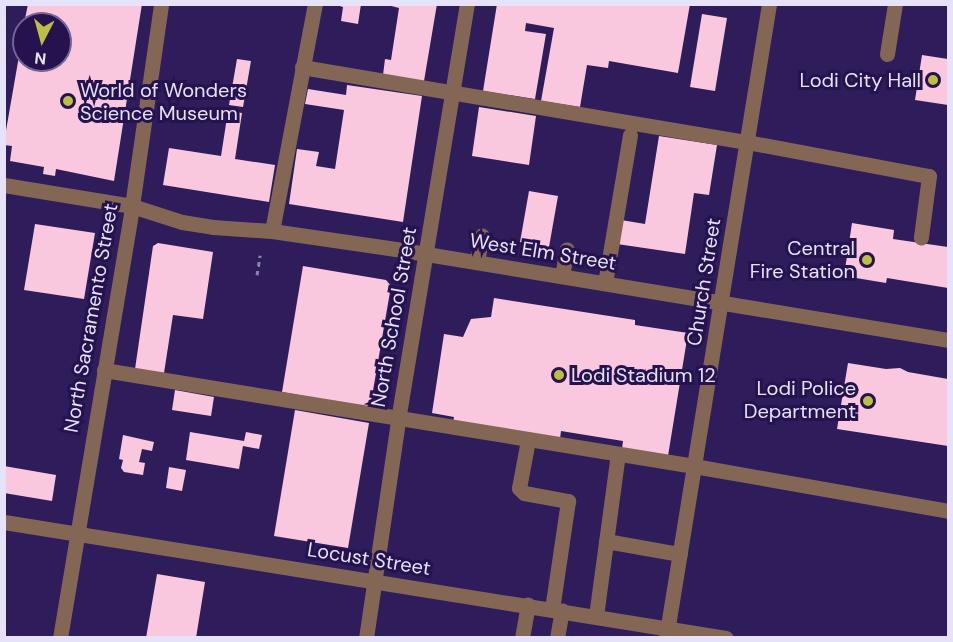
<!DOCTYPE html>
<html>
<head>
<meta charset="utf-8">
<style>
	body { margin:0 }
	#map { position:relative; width:953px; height:642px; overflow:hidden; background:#2e1d5a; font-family:"DM Sans",sans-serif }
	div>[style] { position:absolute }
	.building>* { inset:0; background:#fac8de }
	.path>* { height:3px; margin-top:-1.5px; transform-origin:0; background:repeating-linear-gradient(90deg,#8c82ab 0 4.5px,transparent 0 9px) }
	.minor>* { height:15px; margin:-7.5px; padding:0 7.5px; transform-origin:7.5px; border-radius:7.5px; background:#846655 }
	.dots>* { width:16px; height:16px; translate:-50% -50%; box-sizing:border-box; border:3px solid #25124f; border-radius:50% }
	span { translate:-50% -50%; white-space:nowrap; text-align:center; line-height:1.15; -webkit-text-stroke:6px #25124f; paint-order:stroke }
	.poi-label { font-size:20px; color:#e5e2f9 }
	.right { translate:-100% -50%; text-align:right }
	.left { translate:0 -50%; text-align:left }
	.street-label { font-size:20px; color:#e5e2f9 }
	.frame { position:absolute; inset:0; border:6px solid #e5e2f9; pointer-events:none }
	.north { position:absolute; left:12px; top:12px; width:60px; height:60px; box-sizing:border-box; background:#25124f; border:2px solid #726593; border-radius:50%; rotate:186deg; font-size:16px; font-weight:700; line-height:24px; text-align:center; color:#e5e2f9 }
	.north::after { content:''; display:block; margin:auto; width:21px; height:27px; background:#bcbf44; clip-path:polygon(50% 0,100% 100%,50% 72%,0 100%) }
</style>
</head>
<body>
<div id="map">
	<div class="building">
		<div style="clip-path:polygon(28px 4px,142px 4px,114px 181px,56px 169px,55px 176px,43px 174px,44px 167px,10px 161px,12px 146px,4px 145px,4px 142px,23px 33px,24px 60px,60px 60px,60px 24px,24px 24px)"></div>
		<div style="clip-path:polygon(333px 4px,361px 4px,358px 24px,341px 21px,343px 7px)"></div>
		<div style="clip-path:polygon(384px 4px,437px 4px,424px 81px,383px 75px,385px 59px,391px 60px,399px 8px)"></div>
		<div style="clip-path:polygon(497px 4px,690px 4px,678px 73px,609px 61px,608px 68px,587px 65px,580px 107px,541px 101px,554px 28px,526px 23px,525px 31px,546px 34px,535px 99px,483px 91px)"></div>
		<div style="clip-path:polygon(702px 14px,727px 18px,715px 91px,690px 87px)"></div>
		<div style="clip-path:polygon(922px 55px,948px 59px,948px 105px,915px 100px)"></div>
		<div style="clip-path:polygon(237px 59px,251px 61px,243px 107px,229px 105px)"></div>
		<div style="clip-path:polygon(347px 85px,422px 96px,403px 222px,289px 204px,297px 149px,319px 152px,316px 166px,335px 169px,344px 110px,305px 104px,308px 89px,346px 95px)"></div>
		<div style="clip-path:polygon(479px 107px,536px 116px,529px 165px,472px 156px)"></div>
		<div style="clip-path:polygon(228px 111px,242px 113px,235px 159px,275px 165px,269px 202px,163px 185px,169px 148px,221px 156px)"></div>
		<div style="clip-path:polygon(659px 136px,717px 145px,709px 195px,694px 193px,685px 254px,617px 244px,621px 220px,645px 224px)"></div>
		<div style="clip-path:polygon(529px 191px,558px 196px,549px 247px,520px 242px)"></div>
		<div style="clip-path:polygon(852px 223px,894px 230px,893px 239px,948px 247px,948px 288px,887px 278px,886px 283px,844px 276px)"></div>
		<div style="clip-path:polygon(35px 224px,95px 233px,84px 299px,24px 290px)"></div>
		<div style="clip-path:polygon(158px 243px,213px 252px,203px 319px,173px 315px,164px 373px,135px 369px,153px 246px)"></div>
		<div style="clip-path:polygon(303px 266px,386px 280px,391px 286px,370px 408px,282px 392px)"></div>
		<div style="clip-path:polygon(494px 298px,635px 320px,635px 325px,688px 333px,668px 456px,622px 449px,623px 441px,561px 431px,560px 439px,453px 422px,454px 417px,432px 413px,444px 334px,463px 337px,471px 319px,491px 317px)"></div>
		<div style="clip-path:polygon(848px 363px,886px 369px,900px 368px,908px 372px,948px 379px,948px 446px,837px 429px)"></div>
		<div style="clip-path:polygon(175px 390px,214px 397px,211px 416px,172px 410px)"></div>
		<div style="clip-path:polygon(295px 410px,369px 423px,348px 548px,274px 536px)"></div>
		<div style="clip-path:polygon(190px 432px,244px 441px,246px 432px,262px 435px,259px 449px,243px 446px,239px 469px,186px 460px)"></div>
		<div style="clip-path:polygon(123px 435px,154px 442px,152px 451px,142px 449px,139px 462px,145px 463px,143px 475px,124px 472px,121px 468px,123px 460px,119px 459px)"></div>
		<div style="clip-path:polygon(4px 466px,56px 475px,52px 501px,4px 493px)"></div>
		<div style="clip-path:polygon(169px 467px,186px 470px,182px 491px,166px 488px)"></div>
		<div style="clip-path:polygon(157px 574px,205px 582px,196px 638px,146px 638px)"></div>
	</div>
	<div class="path">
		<div style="left:257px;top:275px;width:20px;rotate:-81deg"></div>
	</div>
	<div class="minor">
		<div style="left:887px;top:54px;width:51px;rotate:-80.9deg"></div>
		<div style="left:302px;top:67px;width:451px;rotate:9.6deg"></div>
		<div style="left:747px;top:142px;width:185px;rotate:10.6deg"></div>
		<div style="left:929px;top:176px;width:62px;rotate:97.5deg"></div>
		<div style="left:4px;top:185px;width:130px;rotate:9.3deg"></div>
		<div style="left:132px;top:206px;width:52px;rotate:17.7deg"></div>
		<div style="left:182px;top:222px;width:31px;rotate:9deg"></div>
		<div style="left:213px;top:227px;width:59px;rotate:3.9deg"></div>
		<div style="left:272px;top:231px;width:125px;rotate:8.3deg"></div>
		<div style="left:396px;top:249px;width:559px;rotate:9.36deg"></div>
		<div style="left:272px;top:231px;width:231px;rotate:-79.3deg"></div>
		<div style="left:477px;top:262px;width:27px;rotate:-80deg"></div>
		<div style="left:562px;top:276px;width:27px;rotate:-80deg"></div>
		<div style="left:605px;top:283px;width:150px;rotate:-80.4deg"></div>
		<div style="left:104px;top:370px;width:598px;rotate:9.24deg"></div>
		<div style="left:694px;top:466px;width:258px;rotate:10deg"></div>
		<div style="left:528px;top:440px;width:49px;rotate:100.6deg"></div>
		<div style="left:519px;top:488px;width:7px;rotate:45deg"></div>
		<div style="left:524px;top:493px;width:45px;rotate:10.3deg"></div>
		<div style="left:568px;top:501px;width:109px;rotate:98.4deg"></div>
		<div style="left:4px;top:522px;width:731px;rotate:9.13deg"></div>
		<div style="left:606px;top:541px;width:75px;rotate:10deg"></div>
		<div style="left:596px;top:616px;width:163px;rotate:-82.3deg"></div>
		<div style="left:60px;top:638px;width:438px;rotate:-80.5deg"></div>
		<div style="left:132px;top:206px;width:204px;rotate:-81.8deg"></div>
		<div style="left:366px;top:638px;width:220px;rotate:-81.6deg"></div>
		<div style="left:398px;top:420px;width:422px;rotate:-80.6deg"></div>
		<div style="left:522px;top:638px;width:34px;rotate:-80deg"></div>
		<div style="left:557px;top:638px;width:28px;rotate:-80deg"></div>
		<div style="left:666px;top:638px;width:642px;rotate:-80.77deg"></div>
	</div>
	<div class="dots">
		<div style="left:933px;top:80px;background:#bcbf44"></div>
		<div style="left:68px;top:101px;background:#bcbf44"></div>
		<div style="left:867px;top:260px;background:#bcbf44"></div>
		<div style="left:559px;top:375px;background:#bcbf44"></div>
		<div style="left:868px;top:401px;background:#bcbf44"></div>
	</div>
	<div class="poi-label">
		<span class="right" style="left:921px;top:80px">Lodi City Hall</span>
		<span class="left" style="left:80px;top:102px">World of Wonders<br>Science Museum</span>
		<span class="right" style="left:855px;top:260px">Central<br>Fire Station</span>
		<span class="left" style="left:571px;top:375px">Lodi Stadium 12</span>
		<span class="right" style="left:856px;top:400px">Lodi Police<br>Department</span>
	</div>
	<div class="street-label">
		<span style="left:543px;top:252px;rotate:9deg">West Elm Street</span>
		<span style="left:704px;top:282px;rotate:-81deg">Church Street</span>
		<span style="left:394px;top:317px;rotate:-80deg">North School Street</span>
		<span style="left:91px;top:318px;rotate:-80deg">North Sacramento Street</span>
		<span style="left:369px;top:559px;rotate:9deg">Locust Street</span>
	</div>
	<div class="frame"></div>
	<div class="north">N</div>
</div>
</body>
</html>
